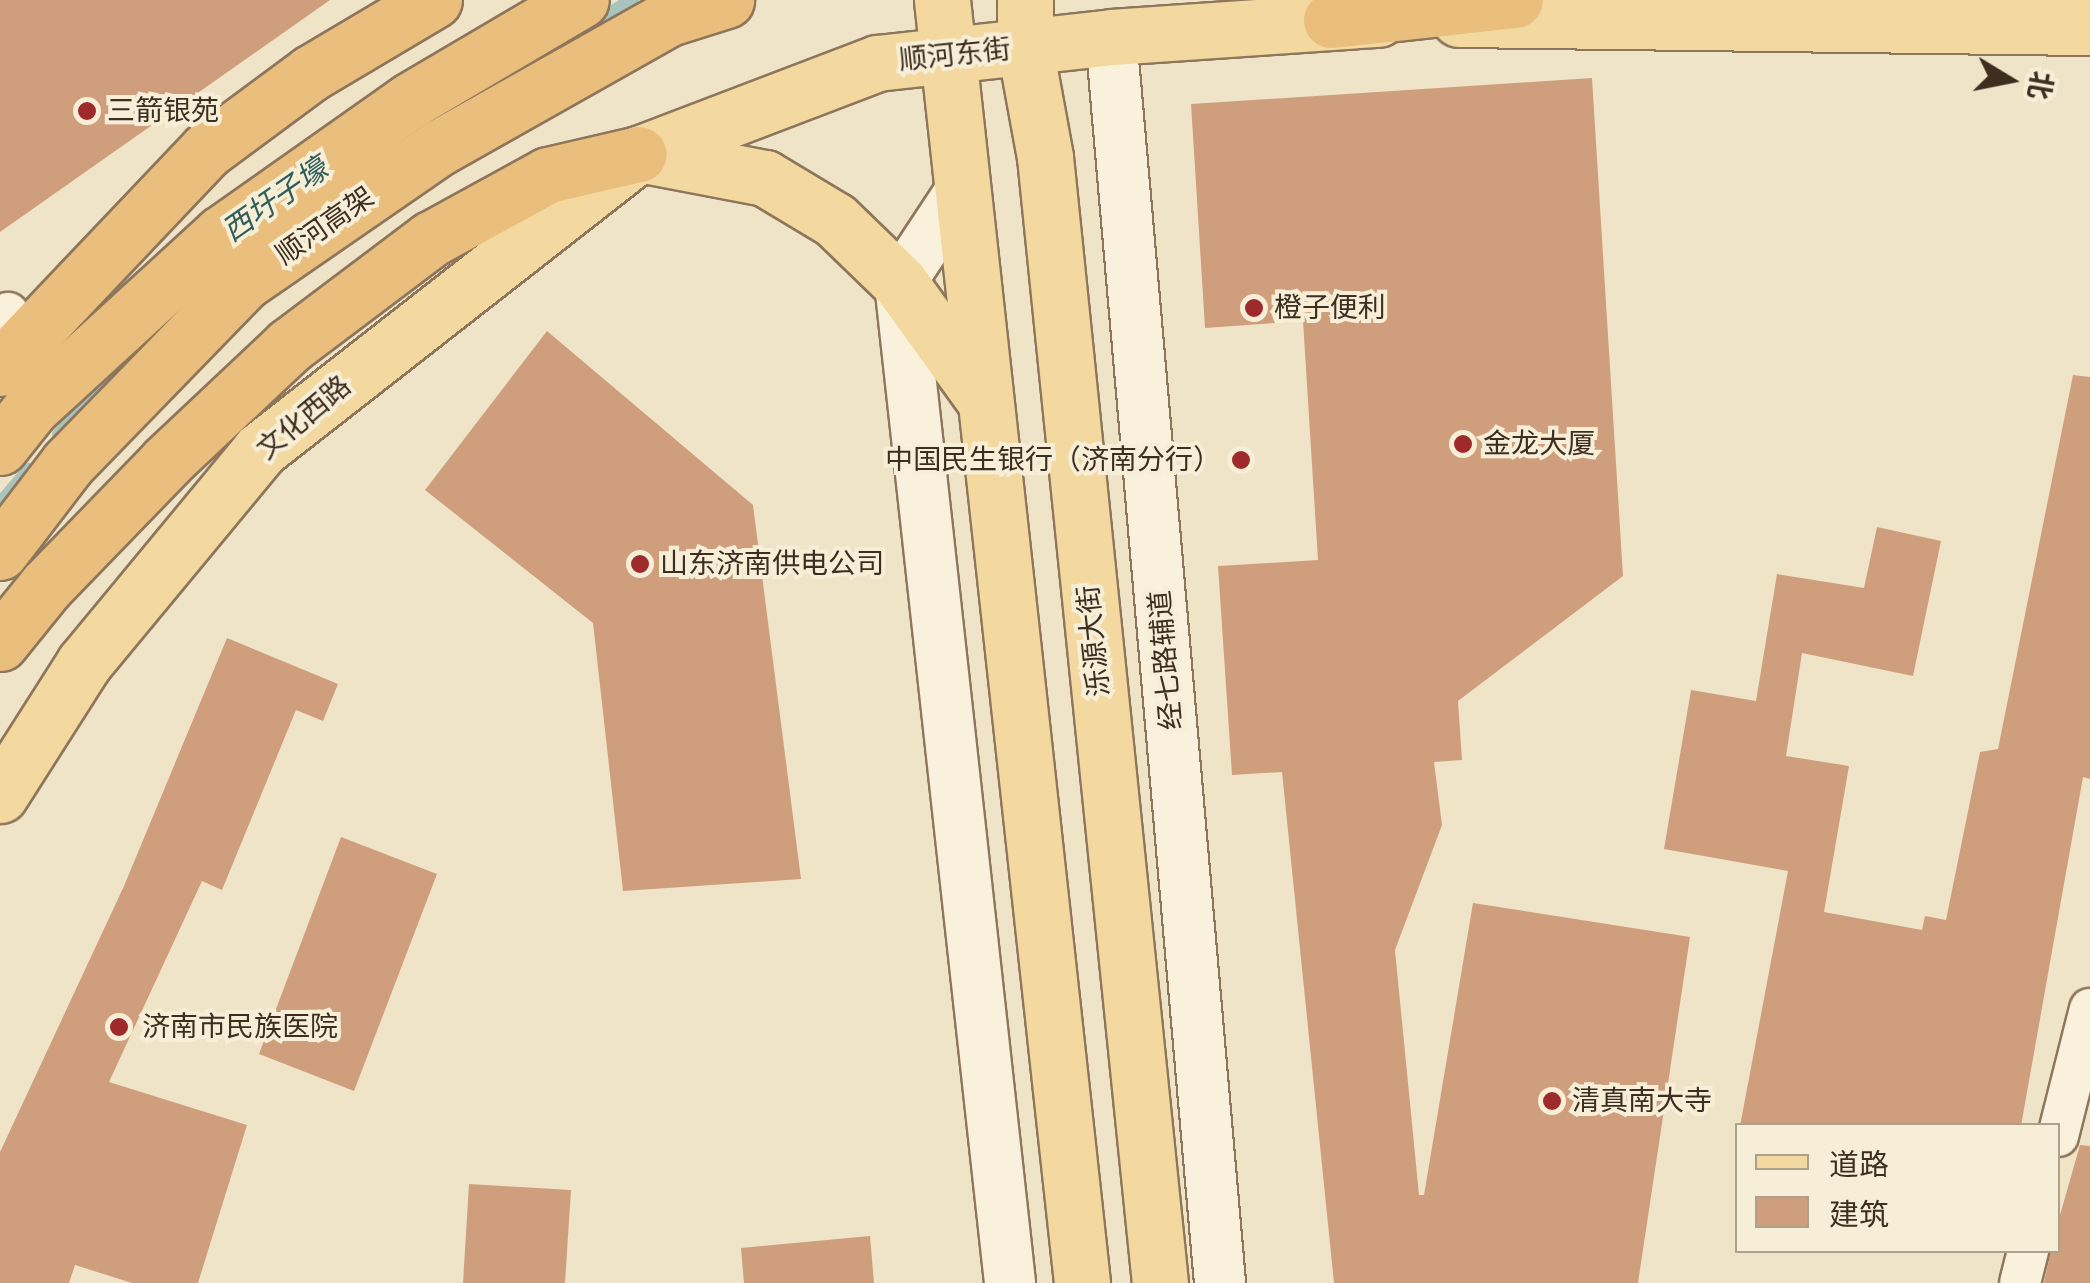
<!DOCTYPE html>
<html>
<head>
<meta charset="utf-8">
<style>
	body { margin:0 }
	#map { position:relative; width:2090px; height:1283px; overflow:hidden; background:#f0e4c8; font-family:"Libre Baskerville","Noto Sans SC",serif }
	div>[style] { position:absolute }
	.stream>* { height:14px; margin:-7px; padding:0 7px; transform-origin:7px; border-radius:7px; background:#a9c4bc }
	.building>* { inset:0; background:#cf9f7d }
	.roads { filter:drop-shadow(2px 0 #8d765c) drop-shadow(-2px 0 #8d765c) drop-shadow(0 2px #8d765c) drop-shadow(0 -2px #8d765c) }
	.minor>* { height:40px; margin:-20px; padding:0 20px; transform-origin:20px; border-radius:20px; background:#faf1dc }
	.tertiary>* { height:50px; margin:-25px; padding:0 25px; transform-origin:25px; border-radius:25px; background:#faf1dc }
	.primary>* { height:55px; margin:-27.5px; padding:0 27.5px; transform-origin:27.5px; border-radius:27.5px; background:#f3d9a0 }
	.trunk>* { height:55px; margin:-27.5px; padding:0 27.5px; transform-origin:27.5px; border-radius:27.5px; background:#eabe7c }
	.dots>* { width:28px; height:28px; translate:-50% -50%; box-sizing:border-box; border:5px solid #f7eed8; border-radius:50% }
	span { translate:-50% -50%; white-space:nowrap; text-align:center; line-height:1.15; -webkit-text-stroke:8px #f7eed8; paint-order:stroke }
	.street-label { font-size:28px; color:#3d2e20 }
	.poi-label { font-size:28px; color:#3d2e20 }
	.left { translate:0 -50%; text-align:left }
	.right { translate:-100% -50%; text-align:right }
	.water-label { font-size:30px; color:#2f5d5a; font-style:italic }
	.legend { position:absolute; left:1735px; top:1123px; width:325px; height:130px; box-sizing:border-box; background:#f7eed8; border:2px solid #ada18e; margin:0; padding:12px 18px; list-style:none; font-size:30px; color:#3d2e20 }
	.legend li { display:flex; align-items:center; gap:20px; height:50px }
	.legend b { width:50px; border:2px solid #ada18e }
	.north { position:absolute; left:1960px; top:30px; width:100px; height:100px; -webkit-text-stroke:8px #f7eed8; paint-order:stroke; rotate:100deg; font-size:28px; font-weight:700; line-height:40px; text-align:center; color:#3d2e20 }
	.north::after { content:''; display:block; margin:auto; width:35px; height:45px; background:#3d2e20; clip-path:polygon(50% 0,100% 100%,50% 72%,0 100%) }
</style>
</head>
<body>
<div id="map">
	<div class="stream">
		<div style="left:523px;top:69px;width:129px;rotate:-32.3deg"></div>
		<div style="left:59px;top:435px;width:73px;rotate:-50deg"></div>
		<div style="left:106px;top:379px;width:86px;rotate:-42.6deg"></div>
		<div style="left:0;top:504px;width:45px;rotate:-49.5deg"></div>
	</div>
	<div class="building">
		<div style="clip-path:polygon(0 0,330px 0,0 232px)"></div>
		<div style="clip-path:polygon(1592px 78px,1623px 576px,1458px 701px,1462px 760px,1434px 762px,1442px 825px,1395px 950px,1419px 1195px,1424px 1195px,1473px 903px,1690px 937px,1638px 1283px,1334px 1283px,1282px 772px,1232px 775px,1218px 566px,1318px 560px,1303px 321px,1205px 328px,1191px 104px)"></div>
		<div style="clip-path:polygon(547px 331px,753px 505px,801px 879px,623px 891px,593px 623px,425px 490px)"></div>
		<div style="clip-path:polygon(2073px 375px,2090px 377px,2090px 779px,2083px 777px,2021px 1126px,1740px 1126px,1788px 871px,1664px 849px,1691px 690px,1756px 701px,1777px 574px,1864px 588px,1877px 527px,1941px 541px,1913px 676px,1802px 653px,1786px 756px,1849px 766px,1824px 912px,1922px 930px,1925px 916px,1946px 920px,1980px 752px,1998px 749px)"></div>
		<div style="clip-path:polygon(227px 638px,338px 684px,323px 721px,296px 710px,222px 890px,202px 881px,109px 1082px,247px 1125px,198px 1283px,132px 1283px,75px 1265px,69px 1283px,0 1283px,0 1152px,124px 886px)"></div>
		<div style="clip-path:polygon(341px 837px,437px 874px,354px 1091px,259px 1054px)"></div>
		<div style="clip-path:polygon(2080px 1145px,2090px 1146px,2090px 1283px,2044px 1283px,2051px 1250px,2058px 1250px,2058px 1222px)"></div>
		<div style="clip-path:polygon(469px 1184px,571px 1190px,565px 1283px,463px 1283px)"></div>
		<div style="clip-path:polygon(870px 1236px,874px 1283px,744px 1283px,741px 1248px)"></div>
	</div>
	<div class="roads">
		<div class="minor">
			<div style="left:0;top:323px;width:13px;rotate:-51deg"></div>
			<div style="left:2058px;top:1136px;width:131px;rotate:-75.9deg"></div>
			<div style="left:2020px;top:1283px;width:34px;rotate:-76deg"></div>
		</div>
		<div class="tertiary">
			<div style="left:1111px;top:37px;width:1251px;rotate:85deg"></div>
			<div style="left:962px;top:189px;width:113px;rotate:123.4deg"></div>
			<div style="left:900px;top:283px;width:1006px;rotate:83.72deg"></div>
		</div>
		<div class="primary">
			<div style="left:942px;top:0;width:1291px;rotate:83.77deg"></div>
			<div style="left:1025px;top:0;width:48px;rotate:90deg"></div>
			<div style="left:1025px;top:48px;width:111px;rotate:79.6deg"></div>
			<div style="left:1045px;top:157px;width:1132px;rotate:84.17deg"></div>
			<div style="left:1459px;top:19px;width:631px;rotate:0.73deg"></div>
			<div style="left:639px;top:154px;width:128px;rotate:10.8deg"></div>
			<div style="left:765px;top:178px;width:82px;rotate:31deg"></div>
			<div style="left:835px;top:220px;width:91px;rotate:44.1deg"></div>
			<div style="left:900px;top:283px;width:142px;rotate:54.2deg"></div>
			<div style="left:0;top:795px;width:156px;rotate:-57.5deg"></div>
			<div style="left:84px;top:663px;width:276px;rotate:-50.4deg"></div>
			<div style="left:260px;top:450px;width:481px;rotate:-38deg"></div>
			<div style="left:639px;top:154px;width:255px;rotate:-20.9deg"></div>
			<div style="left:877px;top:63px;width:235px;rotate:-6.3deg"></div>
			<div style="left:1111px;top:37px;width:268px;rotate:-3.9deg"></div>
		</div>
		<div class="trunk">
			<div style="left:1331px;top:20px;width:185px;rotate:-6.2deg"></div>
			<div style="left:0;top:368px;width:301px;rotate:-46.5deg"></div>
			<div style="left:207px;top:150px;width:129px;rotate:-36.5deg"></div>
			<div style="left:311px;top:73px;width:143px;rotate:-30.7deg"></div>
			<div style="left:0;top:447px;width:50px;rotate:-51.5deg"></div>
			<div style="left:31px;top:408px;width:258px;rotate:-42.5deg"></div>
			<div style="left:221px;top:234px;width:232px;rotate:-35.2deg"></div>
			<div style="left:411px;top:100px;width:197px;rotate:-30.5deg"></div>
			<div style="left:0;top:552px;width:112px;rotate:-52.6deg"></div>
			<div style="left:68px;top:463px;width:252px;rotate:-45.8deg"></div>
			<div style="left:244px;top:282px;width:238px;rotate:-34.6deg"></div>
			<div style="left:440px;top:147px;width:263px;rotate:-29.4deg"></div>
			<div style="left:669px;top:18px;width:60px;rotate:-17.5deg"></div>
			<div style="left:0;top:643px;width:73px;rotate:-51.1deg"></div>
			<div style="left:46px;top:586px;width:174px;rotate:-45.9deg"></div>
			<div style="left:167px;top:461px;width:168px;rotate:-43.3deg"></div>
			<div style="left:289px;top:346px;width:178px;rotate:-37deg"></div>
			<div style="left:431px;top:239px;width:133px;rotate:-28.7deg"></div>
			<div style="left:548px;top:175px;width:93px;rotate:-13deg"></div>
		</div>
	</div>
	<div class="dots">
		<div style="left:87px;top:111px;background:#9e2a2b"></div>
		<div style="left:1254px;top:308px;background:#9e2a2b"></div>
		<div style="left:1463px;top:444px;background:#9e2a2b"></div>
		<div style="left:1241px;top:460px;background:#9e2a2b"></div>
		<div style="left:640px;top:564px;background:#9e2a2b"></div>
		<div style="left:119px;top:1027px;background:#9e2a2b"></div>
		<div style="left:1552px;top:1101px;background:#9e2a2b"></div>
	</div>
	<div class="street-label">
		<span style="left:955px;top:55px;rotate:-6deg">顺河东街</span>
		<span style="left:325px;top:226px;rotate:-35deg">顺河高架</span>
		<span style="left:304px;top:418px;rotate:-40deg">文化西路</span>
		<span style="left:1094px;top:641px;rotate:-96deg">泺源大街</span>
		<span style="left:1166px;top:660px;rotate:-95deg">经七路辅道</span>
	</div>
	<div class="poi-label">
		<span class="left" style="left:107px;top:111px">三箭银苑</span>
		<span class="left" style="left:1274px;top:308px">橙子便利</span>
		<span class="left" style="left:1483px;top:444px">金龙大厦</span>
		<span class="right" style="left:1221px;top:460px">中国民生银行（济南分行）</span>
		<span class="left" style="left:660px;top:564px">山东济南供电公司</span>
		<span class="left" style="left:142px;top:1027px">济南市民族医院</span>
		<span class="left" style="left:1572px;top:1101px">清真南大寺</span>
	</div>
	<div class="water-label">
		<span style="left:275px;top:200px;rotate:-35deg">西圩子壕</span>
	</div>
	<ul class="legend">
	<li><b style="height:12px;background:#f3d9a0"></b>道路</li>
	<li><b style="height:28px;background:#cf9f7d"></b>建筑</li>
	</ul>
	<div class="north">北</div>
</div>
</body>
</html>
